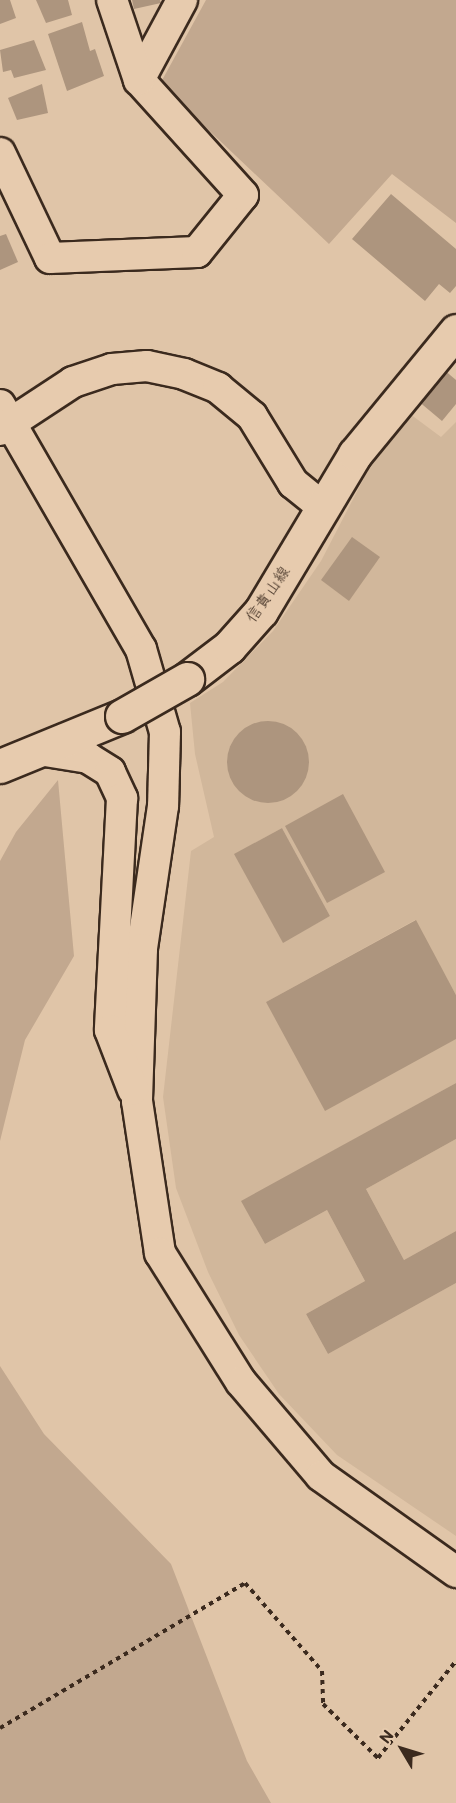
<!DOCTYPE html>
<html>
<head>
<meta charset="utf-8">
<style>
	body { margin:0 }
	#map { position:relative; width:456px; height:1803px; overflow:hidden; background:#e0c5a8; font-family:"Balsamiq Sans","Klee One",sans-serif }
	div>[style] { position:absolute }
	.built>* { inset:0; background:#d1b79b }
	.green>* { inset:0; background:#c2a88f }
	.building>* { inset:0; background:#ad957e }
	.round { border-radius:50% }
	.path>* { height:4px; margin-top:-2px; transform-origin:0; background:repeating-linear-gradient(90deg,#3b2a1e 0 4.5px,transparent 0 9px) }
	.roads { filter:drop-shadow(2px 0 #3b2a1e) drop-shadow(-2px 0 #3b2a1e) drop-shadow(0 2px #3b2a1e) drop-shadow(0 -2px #3b2a1e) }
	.minor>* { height:30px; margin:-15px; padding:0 15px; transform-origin:15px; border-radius:15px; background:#e7cbae }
	.major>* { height:33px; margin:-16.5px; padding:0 16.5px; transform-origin:16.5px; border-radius:16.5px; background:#e7cbae }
	.bridges { filter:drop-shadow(2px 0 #3b2a1e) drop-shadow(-2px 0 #3b2a1e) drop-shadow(0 2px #3b2a1e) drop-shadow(0 -2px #3b2a1e) }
	.major-bridge>* { height:33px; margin:-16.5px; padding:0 16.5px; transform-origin:16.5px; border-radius:16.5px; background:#e7cbae }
	span { translate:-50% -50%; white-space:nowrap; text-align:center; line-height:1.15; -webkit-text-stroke:4.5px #e7cbae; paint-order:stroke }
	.street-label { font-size:16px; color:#3b2a1e }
	.north { position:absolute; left:372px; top:1719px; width:60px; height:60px; -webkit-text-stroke:4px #e7cbae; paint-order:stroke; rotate:308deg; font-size:16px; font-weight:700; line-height:24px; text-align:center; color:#3b2a1e }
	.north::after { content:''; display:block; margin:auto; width:21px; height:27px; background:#3b2a1e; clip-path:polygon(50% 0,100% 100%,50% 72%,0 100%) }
</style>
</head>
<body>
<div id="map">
	<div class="built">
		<div style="clip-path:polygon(evenodd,410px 414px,441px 437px,456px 422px,456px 995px,415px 920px,266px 1002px,456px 1039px,456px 1083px,242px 1201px,265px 1244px,327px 1210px,365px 1281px,306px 1314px,328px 1354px,456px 1283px,456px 1536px,337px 1455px,279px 1394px,239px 1335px,208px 1272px,176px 1188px,163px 1097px,191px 851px,214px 837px,195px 754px,190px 703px,223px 682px,273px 631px,321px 561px,378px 451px,410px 414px,282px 828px,330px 916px,283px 942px,235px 854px,282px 828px)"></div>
		<div style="clip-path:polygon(456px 1139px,456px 1231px,404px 1260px,366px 1189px)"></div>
	</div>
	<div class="green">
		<div style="clip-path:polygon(206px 0,456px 0,456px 223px,392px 174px,329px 244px,160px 84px)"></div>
		<div style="clip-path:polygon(58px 780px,74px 956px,25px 1040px,0 1141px,0 861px,16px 832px)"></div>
		<div style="clip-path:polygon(0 1366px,44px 1434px,171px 1564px,247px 1761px,271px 1803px,0 1803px)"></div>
	</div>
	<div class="building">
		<div style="clip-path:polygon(0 0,10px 0,16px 18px,0 24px)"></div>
		<div style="clip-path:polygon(36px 0,68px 0,72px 15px,46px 23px)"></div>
		<div style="clip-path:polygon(132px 0,160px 0,161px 3px,134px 9px)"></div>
		<div style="clip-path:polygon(82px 22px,90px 51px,95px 49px,104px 76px,67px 91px,48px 34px)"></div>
		<div style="clip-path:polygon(34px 40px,46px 70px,14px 78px,11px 70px,3px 72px,0 50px)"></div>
		<div style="clip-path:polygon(42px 84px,48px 113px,17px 120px,8px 98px)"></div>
		<div style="clip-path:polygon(391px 194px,456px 249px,456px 286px,450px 293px,439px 284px,425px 301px,352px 239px)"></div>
		<div style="clip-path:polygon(6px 234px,18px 262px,0 270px,0 236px)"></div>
		<div style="clip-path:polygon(443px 369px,456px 380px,456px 404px,442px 421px,417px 400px)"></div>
		<div style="clip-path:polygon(352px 537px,380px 557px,349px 601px,321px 580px)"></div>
		<div class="round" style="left:227px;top:721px;width:82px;height:82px"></div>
		<div style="clip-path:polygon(343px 794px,385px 872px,327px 903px,285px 826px)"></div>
		<div style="clip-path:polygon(282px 828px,330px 916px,283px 943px,234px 854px)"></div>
		<div style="clip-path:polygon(416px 920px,456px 995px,456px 1039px,325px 1111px,266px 1002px)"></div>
		<div style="clip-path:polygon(456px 1083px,456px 1139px,366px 1189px,404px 1260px,456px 1231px,456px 1283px,328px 1354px,306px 1314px,365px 1281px,327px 1210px,265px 1244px,241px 1201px)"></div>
	</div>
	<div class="path">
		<div style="left:0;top:1728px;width:285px;rotate:-30.6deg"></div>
		<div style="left:245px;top:1583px;width:117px;rotate:48.8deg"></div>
		<div style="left:322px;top:1671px;width:33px;rotate:88deg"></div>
		<div style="left:323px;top:1704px;width:77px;rotate:44.5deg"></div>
		<div style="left:378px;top:1758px;width:124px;rotate:-51.2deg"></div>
	</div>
	<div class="roads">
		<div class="minor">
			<div style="left:139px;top:80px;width:91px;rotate:-61.7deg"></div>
			<div style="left:0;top:153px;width:116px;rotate:64.5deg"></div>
			<div style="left:50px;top:258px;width:147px;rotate:-2.3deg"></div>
			<div style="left:197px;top:252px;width:73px;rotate:-51.1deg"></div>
			<div style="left:243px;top:195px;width:155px;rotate:-132.1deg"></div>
			<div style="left:139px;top:80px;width:84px;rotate:-108.6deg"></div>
			<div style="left:0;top:405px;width:282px;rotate:60deg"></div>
			<div style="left:141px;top:649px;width:86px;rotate:73.9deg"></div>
			<div style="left:165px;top:732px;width:74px;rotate:91.5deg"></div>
			<div style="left:163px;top:806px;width:145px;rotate:98.4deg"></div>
			<div style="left:142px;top:949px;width:152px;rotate:91.9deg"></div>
			<div style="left:137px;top:1101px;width:154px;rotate:81.4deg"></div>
			<div style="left:160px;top:1253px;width:152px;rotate:57.9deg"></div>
			<div style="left:241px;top:1382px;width:123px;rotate:49.6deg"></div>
			<div style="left:321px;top:1476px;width:166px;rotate:35.4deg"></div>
			<div style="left:0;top:430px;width:87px;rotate:-33.3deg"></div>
			<div style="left:73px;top:382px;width:41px;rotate:-18.4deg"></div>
			<div style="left:112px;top:369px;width:35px;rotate:-5deg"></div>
			<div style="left:147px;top:366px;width:38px;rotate:12deg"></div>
			<div style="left:184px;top:374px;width:37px;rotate:22deg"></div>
			<div style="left:218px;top:388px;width:44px;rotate:39.5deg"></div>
			<div style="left:252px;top:416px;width:79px;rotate:58.5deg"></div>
			<div style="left:293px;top:483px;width:38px;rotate:39deg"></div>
			<div style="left:45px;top:751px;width:44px;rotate:9.2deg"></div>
			<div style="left:88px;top:758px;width:26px;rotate:32deg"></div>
			<div style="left:110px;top:772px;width:29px;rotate:65deg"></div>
			<div style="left:122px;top:798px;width:232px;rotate:93deg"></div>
			<div style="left:110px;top:1030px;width:64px;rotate:69deg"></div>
		</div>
		<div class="major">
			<div style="left:187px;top:679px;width:53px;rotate:-37.3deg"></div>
			<div style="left:229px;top:647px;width:48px;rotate:-48.4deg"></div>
			<div style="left:261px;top:611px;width:183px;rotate:-59.1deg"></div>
			<div style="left:355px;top:454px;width:159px;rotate:-50.6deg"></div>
			<div style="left:0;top:766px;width:132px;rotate:-22.3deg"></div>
		</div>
	</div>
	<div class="bridges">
		<div class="major-bridge">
			<div style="left:122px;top:716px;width:75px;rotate:-29.6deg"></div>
		</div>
	</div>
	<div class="street-label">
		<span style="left:269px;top:595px;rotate:-55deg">信貴山線</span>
	</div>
	<div class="north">N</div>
</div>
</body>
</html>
